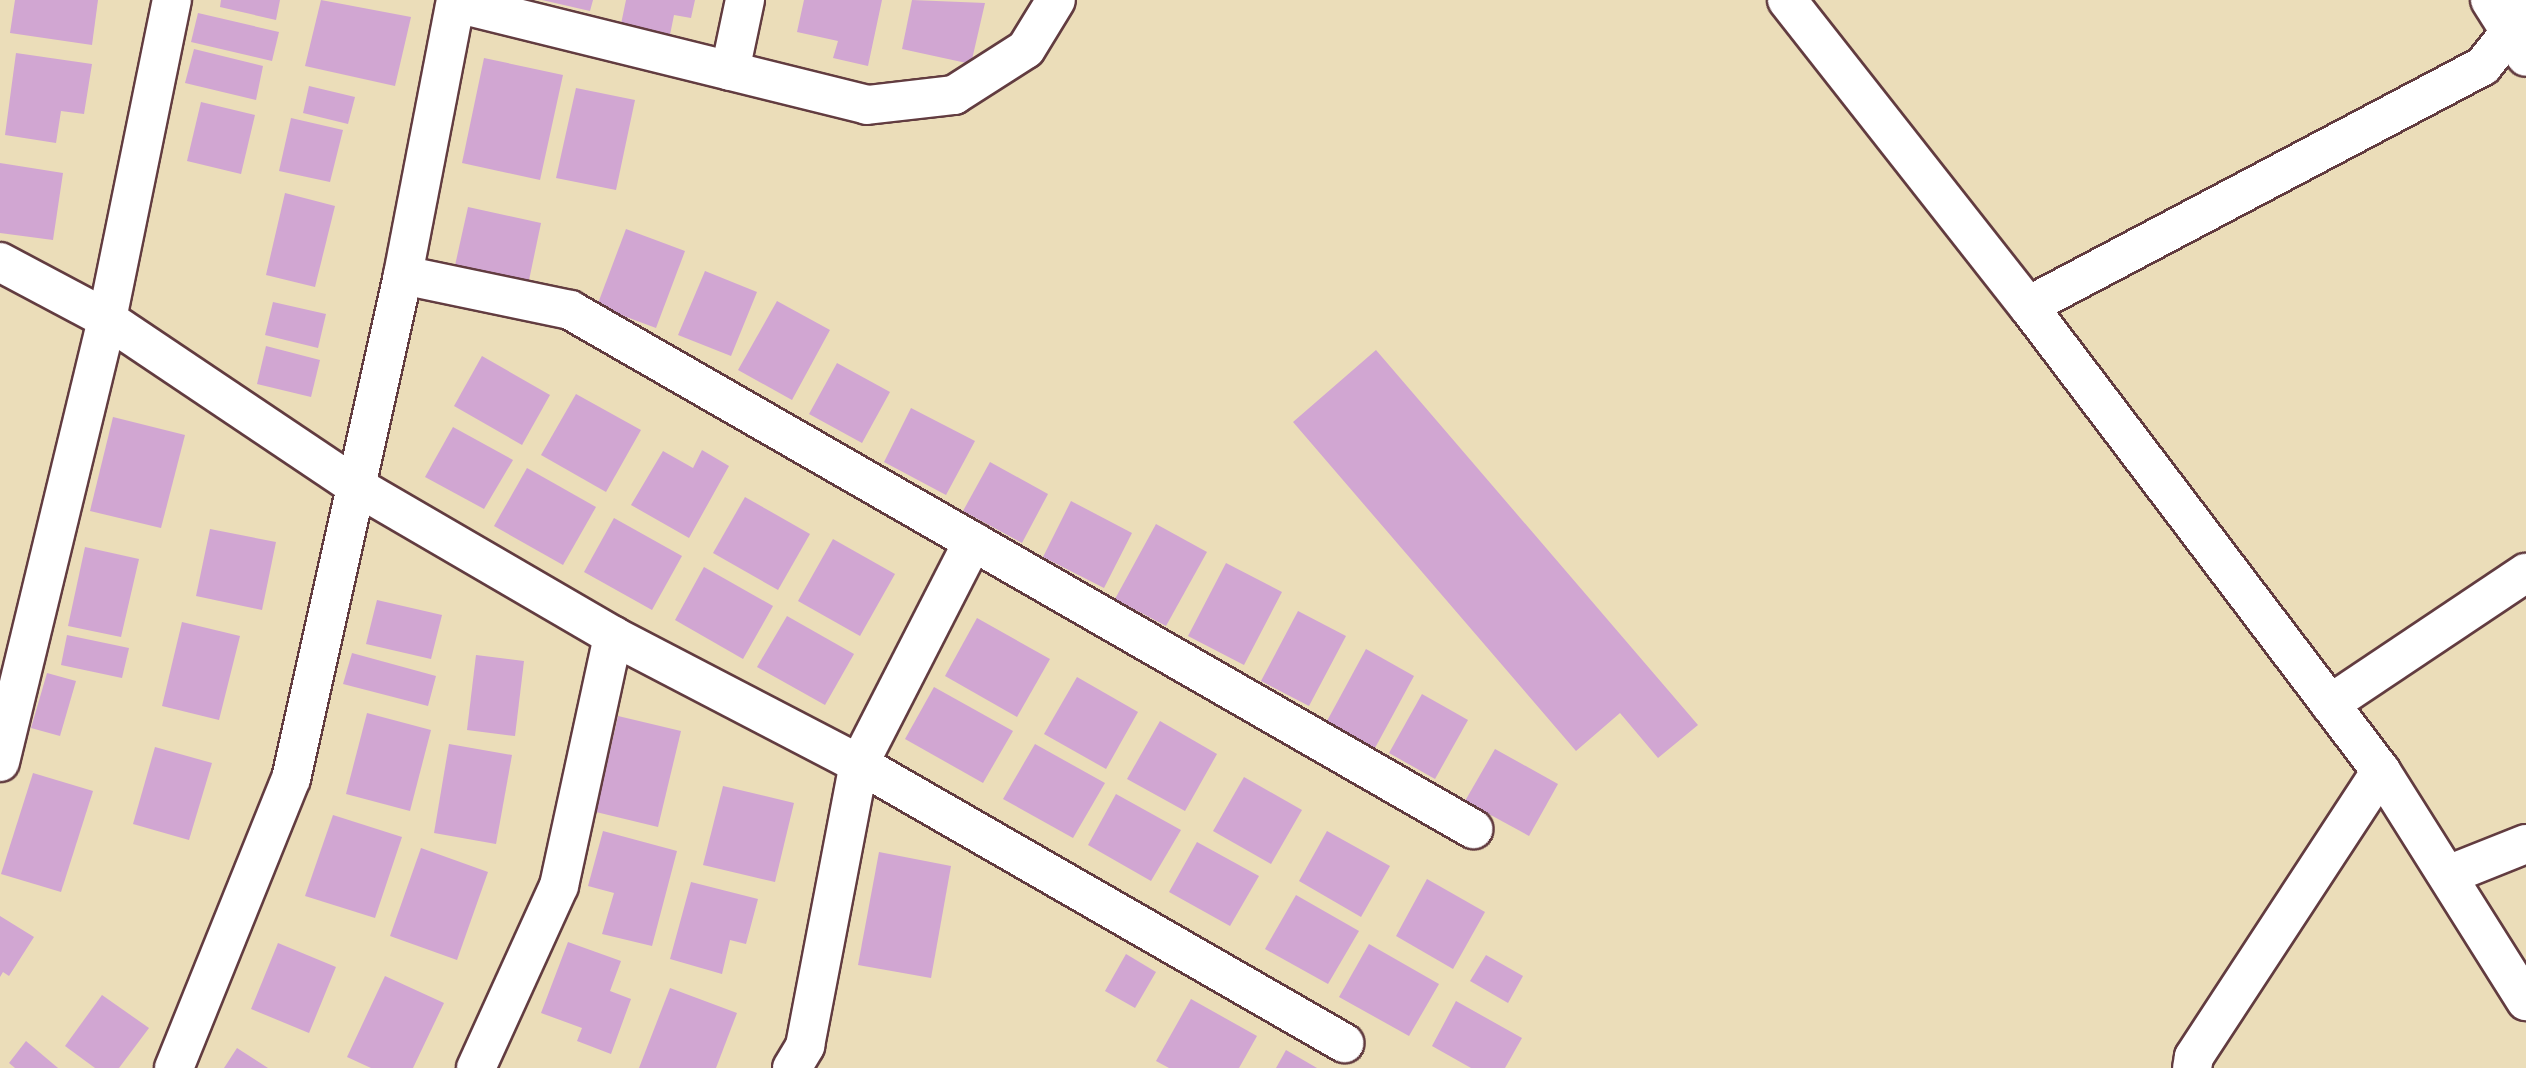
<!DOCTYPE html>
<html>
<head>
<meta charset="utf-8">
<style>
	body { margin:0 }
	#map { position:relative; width:2526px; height:1068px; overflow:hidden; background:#ebddb9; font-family:"Balsamiq Sans",sans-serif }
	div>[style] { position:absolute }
	.building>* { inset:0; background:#d1a6d2 }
	.roads { filter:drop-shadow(2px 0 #623c40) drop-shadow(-2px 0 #623c40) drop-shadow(0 2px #623c40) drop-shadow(0 -2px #623c40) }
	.minor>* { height:38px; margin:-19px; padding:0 19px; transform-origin:19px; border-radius:19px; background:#fff }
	span { translate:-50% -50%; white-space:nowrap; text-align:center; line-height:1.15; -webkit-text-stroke:6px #fff; paint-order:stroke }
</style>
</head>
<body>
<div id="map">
	<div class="building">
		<div style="clip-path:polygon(15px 0,98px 0,92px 45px,10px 33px)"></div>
		<div style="clip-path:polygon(221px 0,280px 0,276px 20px,220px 7px)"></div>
		<div style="clip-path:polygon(321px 0,411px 17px,395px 86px,305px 66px)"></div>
		<div style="clip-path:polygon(542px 0,593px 0,590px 11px)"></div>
		<div style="clip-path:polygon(626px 0,695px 0,691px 18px,674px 15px,670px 35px,621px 24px)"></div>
		<div style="clip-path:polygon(804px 0,882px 0,868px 66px,833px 58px,838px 41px,797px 32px)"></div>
		<div style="clip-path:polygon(912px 0,985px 3px,971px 64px,902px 49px)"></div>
		<div style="clip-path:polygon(198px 13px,279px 32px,272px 61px,191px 42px)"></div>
		<div style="clip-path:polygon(194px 49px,263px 66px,256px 100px,185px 83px)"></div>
		<div style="clip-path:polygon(16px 53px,92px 64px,84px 114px,61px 111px,56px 143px,5px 135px)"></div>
		<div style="clip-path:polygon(484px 58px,563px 75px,540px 180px,462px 163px)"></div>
		<div style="clip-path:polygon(309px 86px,355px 97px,348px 124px,303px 113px)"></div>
		<div style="clip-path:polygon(576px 88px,635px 100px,616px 190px,556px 178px)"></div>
		<div style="clip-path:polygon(201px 102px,255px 115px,241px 174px,187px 161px)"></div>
		<div style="clip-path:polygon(291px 118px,343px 130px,330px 182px,279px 171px)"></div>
		<div style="clip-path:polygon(0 163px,63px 173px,53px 240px,0 233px)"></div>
		<div style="clip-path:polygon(285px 193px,335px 206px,315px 287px,266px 275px)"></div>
		<div style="clip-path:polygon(468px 207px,541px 223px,528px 285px,454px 270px)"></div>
		<div style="clip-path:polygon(626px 229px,685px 251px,656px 328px,597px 306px)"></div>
		<div style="clip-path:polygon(705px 271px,757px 292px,731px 356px,678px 335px)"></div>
		<div style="clip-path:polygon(777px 301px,830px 330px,792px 400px,738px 370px)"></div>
		<div style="clip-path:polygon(273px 302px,326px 314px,318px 348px,265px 335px)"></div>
		<div style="clip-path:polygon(266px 346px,320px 360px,311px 397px,257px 384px)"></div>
		<div style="clip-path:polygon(1376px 350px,1698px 725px,1658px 758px,1620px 713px,1576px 751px,1293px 422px)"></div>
		<div style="clip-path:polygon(482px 356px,550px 395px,522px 445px,454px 406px)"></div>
		<div style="clip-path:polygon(837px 363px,890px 392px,862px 443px,809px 414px)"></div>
		<div style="clip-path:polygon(576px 394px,641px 430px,606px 492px,541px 455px)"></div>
		<div style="clip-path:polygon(911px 408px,975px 441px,946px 495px,884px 462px)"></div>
		<div style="clip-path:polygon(113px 417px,185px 435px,161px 528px,90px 511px)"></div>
		<div style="clip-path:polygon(453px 427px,513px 460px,484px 509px,425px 477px)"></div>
		<div style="clip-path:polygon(702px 450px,729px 466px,689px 538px,631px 505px,663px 451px,693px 468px)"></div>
		<div style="clip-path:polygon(990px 462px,1048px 494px,1022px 543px,963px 511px)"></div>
		<div style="clip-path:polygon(527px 468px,596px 507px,563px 565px,494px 526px)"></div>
		<div style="clip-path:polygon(745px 497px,810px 534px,778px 590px,713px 553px)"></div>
		<div style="clip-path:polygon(1071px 501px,1132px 533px,1104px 588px,1043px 557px)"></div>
		<div style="clip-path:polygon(614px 518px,682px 556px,652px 610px,584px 572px)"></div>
		<div style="clip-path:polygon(1156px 524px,1207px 552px,1166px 626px,1115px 599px)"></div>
		<div style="clip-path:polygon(210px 529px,276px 542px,262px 610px,196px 596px)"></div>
		<div style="clip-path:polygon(833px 539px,895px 574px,860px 636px,798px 601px)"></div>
		<div style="clip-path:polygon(85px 547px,139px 559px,121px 637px,68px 626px)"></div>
		<div style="clip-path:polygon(1226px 563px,1282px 592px,1244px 665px,1188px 636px)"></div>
		<div style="clip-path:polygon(704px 567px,773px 606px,743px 659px,675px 620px)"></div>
		<div style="clip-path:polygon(377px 600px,442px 615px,431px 659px,366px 644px)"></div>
		<div style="clip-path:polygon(1298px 611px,1346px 636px,1309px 706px,1261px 681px)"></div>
		<div style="clip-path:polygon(787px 616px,854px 654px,825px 705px,757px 667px)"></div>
		<div style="clip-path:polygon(977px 618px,1050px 659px,1017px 717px,945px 676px)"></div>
		<div style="clip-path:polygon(182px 622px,240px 636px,219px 720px,162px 706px)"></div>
		<div style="clip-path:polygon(67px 635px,129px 648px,122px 678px,61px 665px)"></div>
		<div style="clip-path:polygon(1366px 649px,1414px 676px,1375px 748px,1327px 721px)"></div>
		<div style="clip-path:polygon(352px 653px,436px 676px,428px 706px,343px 684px)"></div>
		<div style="clip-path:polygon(476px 655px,524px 661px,515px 736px,467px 730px)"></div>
		<div style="clip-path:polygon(47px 673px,76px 681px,60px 736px,31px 728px)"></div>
		<div style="clip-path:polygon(1077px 677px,1138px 712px,1106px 769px,1044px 734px)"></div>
		<div style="clip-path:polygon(934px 687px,1013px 731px,983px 783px,905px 739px)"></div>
		<div style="clip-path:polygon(1422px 694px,1468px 720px,1435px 779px,1389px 753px)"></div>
		<div style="clip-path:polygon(367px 713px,431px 730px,410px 811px,346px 794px)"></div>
		<div style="clip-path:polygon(618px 716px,681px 731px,658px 827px,596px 812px)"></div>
		<div style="clip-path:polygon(1160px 721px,1217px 754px,1185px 811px,1127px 779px)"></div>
		<div style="clip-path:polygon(449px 744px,512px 755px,496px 844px,434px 833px)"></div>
		<div style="clip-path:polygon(1035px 744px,1105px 783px,1073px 838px,1003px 799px)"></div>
		<div style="clip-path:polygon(155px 747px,212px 763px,189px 840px,133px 824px)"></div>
		<div style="clip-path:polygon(1495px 749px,1558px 784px,1529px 836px,1465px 801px)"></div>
		<div style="clip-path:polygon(33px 773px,93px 791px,61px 892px,1px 874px)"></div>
		<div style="clip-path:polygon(1244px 777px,1302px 810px,1271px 864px,1213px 831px)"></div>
		<div style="clip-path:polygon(723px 786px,794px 803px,775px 882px,703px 865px)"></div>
		<div style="clip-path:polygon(1116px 794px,1181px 830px,1151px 881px,1088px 845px)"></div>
		<div style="clip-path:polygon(333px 815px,402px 837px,375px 918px,305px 896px)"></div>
		<div style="clip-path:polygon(603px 831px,677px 851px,652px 946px,602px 934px,614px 893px,588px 886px)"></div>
		<div style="clip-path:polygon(1327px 831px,1390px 866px,1361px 917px,1299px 881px)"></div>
		<div style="clip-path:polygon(1197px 842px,1259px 876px,1230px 926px,1169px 892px)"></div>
		<div style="clip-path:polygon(421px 848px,488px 872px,457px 960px,390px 936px)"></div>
		<div style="clip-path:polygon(879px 852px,951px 866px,931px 978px,858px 965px)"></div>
		<div style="clip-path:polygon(1427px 879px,1485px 912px,1453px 969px,1396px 936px)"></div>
		<div style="clip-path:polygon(691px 882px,758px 899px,746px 944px,730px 940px,722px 974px,670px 959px)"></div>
		<div style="clip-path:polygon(1296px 895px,1359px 931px,1328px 984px,1265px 949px)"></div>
		<div style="clip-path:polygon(0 916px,34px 937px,9px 976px,3px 972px,0 977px)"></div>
		<div style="clip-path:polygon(568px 942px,621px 961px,610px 991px,631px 999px,611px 1054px,577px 1041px,582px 1028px,541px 1013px)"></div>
		<div style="clip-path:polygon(278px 943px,336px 967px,309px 1033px,251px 1009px)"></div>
		<div style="clip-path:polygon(1369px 944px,1439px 984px,1409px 1036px,1339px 997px)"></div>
		<div style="clip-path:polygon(1126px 954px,1156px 972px,1135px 1008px,1105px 991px)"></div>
		<div style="clip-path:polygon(1486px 955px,1523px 976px,1508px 1003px,1470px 981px)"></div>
		<div style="clip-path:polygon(385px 976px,444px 1003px,413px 1068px,371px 1068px,347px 1057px)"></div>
		<div style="clip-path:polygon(670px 988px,737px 1013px,716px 1068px,639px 1068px)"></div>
		<div style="clip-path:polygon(102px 995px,149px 1028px,119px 1068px,95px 1068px,65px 1046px)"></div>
		<div style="clip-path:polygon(1191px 999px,1257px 1036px,1239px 1068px,1169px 1068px,1156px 1061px)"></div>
		<div style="clip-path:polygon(1456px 1001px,1522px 1038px,1505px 1068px,1471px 1068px,1432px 1046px)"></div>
		<div style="clip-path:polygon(26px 1041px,58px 1068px,15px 1068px,9px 1063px)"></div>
		<div style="clip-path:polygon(237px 1048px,268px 1068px,224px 1068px)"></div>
		<div style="clip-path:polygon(1286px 1050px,1317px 1068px,1276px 1068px)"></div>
	</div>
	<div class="roads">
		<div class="minor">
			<div style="left:1787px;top:0;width:390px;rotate:51.8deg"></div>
			<div style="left:2028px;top:306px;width:584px;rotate:52.8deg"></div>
			<div style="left:2381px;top:771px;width:342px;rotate:123.2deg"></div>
			<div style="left:2194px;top:1057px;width:11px;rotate:100deg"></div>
			<div style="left:2490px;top:0;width:67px;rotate:57.7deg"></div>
			<div style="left:456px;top:3px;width:423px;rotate:13.9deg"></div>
			<div style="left:867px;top:105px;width:88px;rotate:-6.6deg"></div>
			<div style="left:954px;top:95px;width:85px;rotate:-32.6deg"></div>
			<div style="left:1026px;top:49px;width:57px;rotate:-58.5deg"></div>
			<div style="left:730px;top:71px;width:73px;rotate:-78.1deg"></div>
			<div style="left:0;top:262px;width:121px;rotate:28deg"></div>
			<div style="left:107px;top:319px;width:298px;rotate:33.9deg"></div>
			<div style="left:354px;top:485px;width:300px;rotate:30.2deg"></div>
			<div style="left:613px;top:636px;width:277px;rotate:27.5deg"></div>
			<div style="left:859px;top:764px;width:560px;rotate:29.91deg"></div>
			<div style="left:403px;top:275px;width:171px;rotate:11.8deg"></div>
			<div style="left:570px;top:310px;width:1042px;rotate:29.89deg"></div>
			<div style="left:2028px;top:306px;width:514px;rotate:-27.81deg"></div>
			<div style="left:2483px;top:66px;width:69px;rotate:-51.5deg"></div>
			<div style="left:2330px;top:704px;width:236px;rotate:-33.8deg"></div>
			<div style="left:0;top:762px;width:456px;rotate:-76.4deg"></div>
			<div style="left:107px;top:319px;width:326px;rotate:-78.5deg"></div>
			<div style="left:2381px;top:771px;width:272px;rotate:57.8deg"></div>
			<div style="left:2448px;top:875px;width:84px;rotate:-21.7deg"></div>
			<div style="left:174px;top:1068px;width:312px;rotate:-68deg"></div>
			<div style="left:291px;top:779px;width:516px;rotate:-77.47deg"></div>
			<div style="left:403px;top:275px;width:280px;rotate:-79.1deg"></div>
			<div style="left:476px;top:1068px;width:200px;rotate:-65.5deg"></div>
			<div style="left:559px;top:886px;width:256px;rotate:-77.8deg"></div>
			<div style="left:792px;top:1068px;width:26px;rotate:-59deg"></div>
			<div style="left:805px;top:1046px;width:287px;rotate:-79.2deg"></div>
			<div style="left:859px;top:764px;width:250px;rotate:-62.9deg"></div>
		</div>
	</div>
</div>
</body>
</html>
